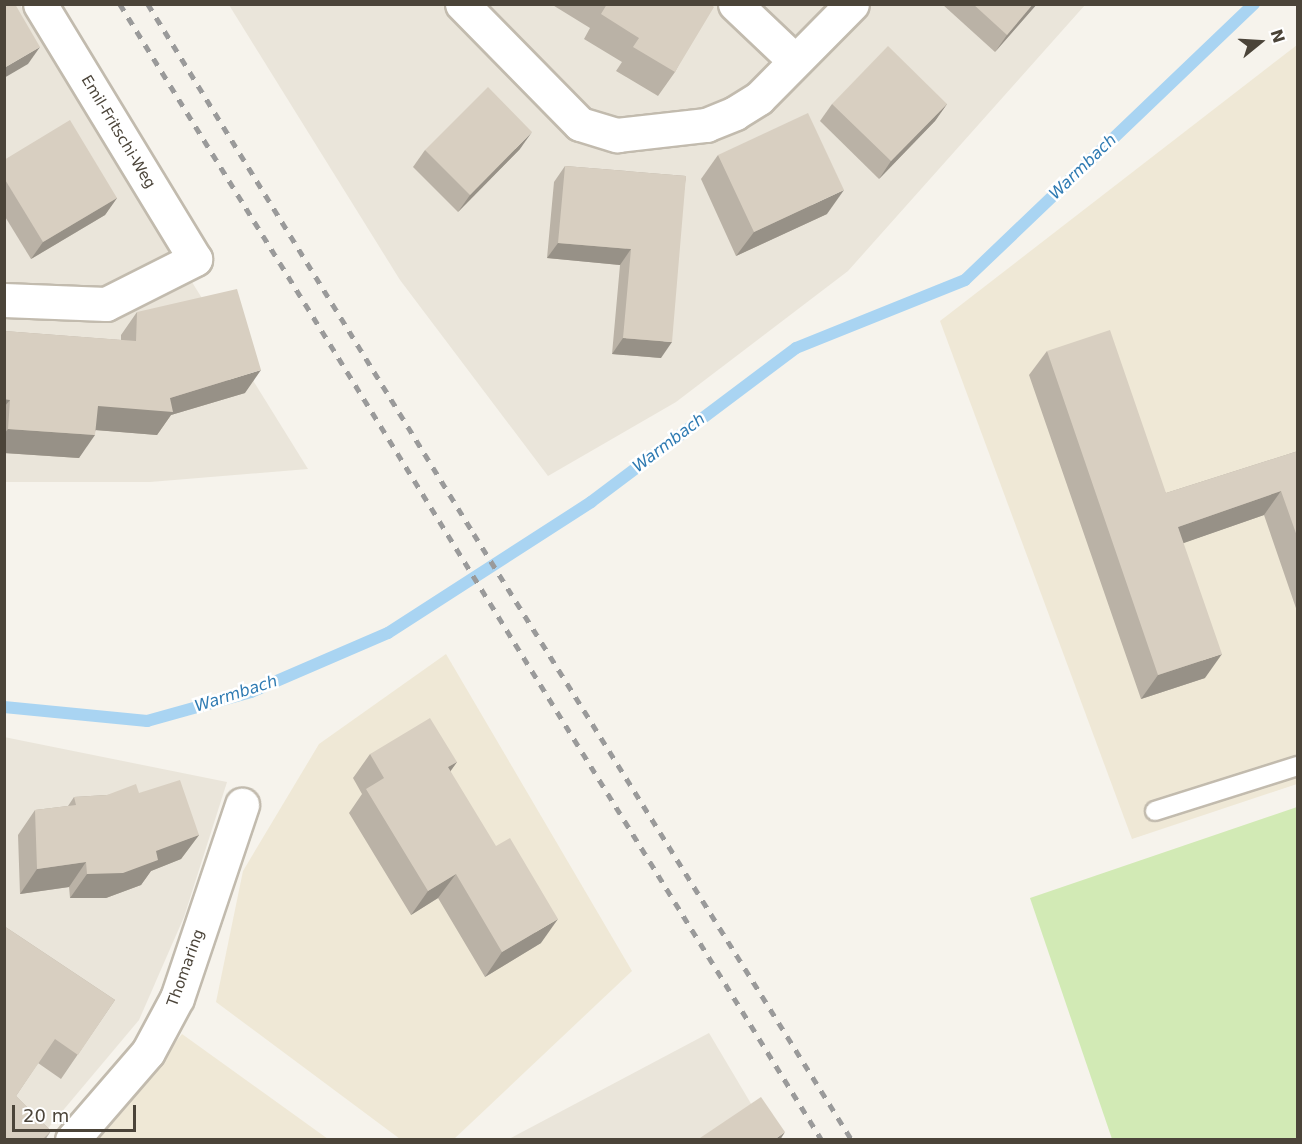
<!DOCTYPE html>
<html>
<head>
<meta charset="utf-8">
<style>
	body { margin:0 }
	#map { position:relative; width:1302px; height:1144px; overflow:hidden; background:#f6f3ec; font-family:"DejaVu Sans",sans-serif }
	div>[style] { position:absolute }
	.residential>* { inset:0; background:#eae5da }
	.education>* { inset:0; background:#efe8d6 }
	.green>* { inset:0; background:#d2eab5 }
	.stream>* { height:12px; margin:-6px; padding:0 6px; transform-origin:6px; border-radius:6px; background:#a9d4f2 }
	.roads { filter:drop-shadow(2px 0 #c2bbae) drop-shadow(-2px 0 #c2bbae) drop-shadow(0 2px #c2bbae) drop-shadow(0 -2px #c2bbae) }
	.service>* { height:18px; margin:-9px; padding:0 9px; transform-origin:9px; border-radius:9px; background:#fff }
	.minor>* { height:33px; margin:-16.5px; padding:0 16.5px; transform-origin:16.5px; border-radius:16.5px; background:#fff }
	.rail>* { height:4.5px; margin-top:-2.25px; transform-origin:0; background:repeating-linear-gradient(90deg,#9a9a9a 0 8px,transparent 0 16px) }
	.wall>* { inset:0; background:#bab2a6 }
	.shaded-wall>* { inset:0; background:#979187 }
	.building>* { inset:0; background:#d8cfc1 }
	span { translate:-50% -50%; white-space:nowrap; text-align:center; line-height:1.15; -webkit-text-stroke:5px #fff; paint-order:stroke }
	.street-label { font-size:15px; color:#4b4439 }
	.water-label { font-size:16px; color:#2e7ab2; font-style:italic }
	.frame { position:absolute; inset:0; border:6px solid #4b4439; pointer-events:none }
	.north { position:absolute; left:1230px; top:12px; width:60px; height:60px; -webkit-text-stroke:4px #fff; paint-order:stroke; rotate:72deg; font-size:16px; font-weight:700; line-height:24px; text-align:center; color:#4b4439 }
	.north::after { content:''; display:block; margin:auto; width:21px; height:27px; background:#4b4439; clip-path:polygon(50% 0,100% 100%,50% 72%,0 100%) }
	.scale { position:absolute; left:12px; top:1105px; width:124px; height:27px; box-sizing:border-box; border:3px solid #4b4439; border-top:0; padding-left:8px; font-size:18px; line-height:21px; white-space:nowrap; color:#4b4439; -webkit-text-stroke:4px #fff; paint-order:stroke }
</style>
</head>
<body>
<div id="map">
	<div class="residential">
		<div style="clip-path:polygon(4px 5px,20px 5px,308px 469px,150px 482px,5px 482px)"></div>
		<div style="clip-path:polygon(229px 5px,1085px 5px,848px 271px,676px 402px,548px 476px,400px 280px)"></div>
		<div style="clip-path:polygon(4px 737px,227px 782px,184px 917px,139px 1020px,39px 1139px,5px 1139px)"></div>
		<div style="clip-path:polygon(709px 1033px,772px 1139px,507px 1140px)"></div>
	</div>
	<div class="education">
		<div style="clip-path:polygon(1297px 45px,1297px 784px,1132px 839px,940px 321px)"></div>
		<div style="clip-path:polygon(446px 654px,632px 971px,454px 1139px,400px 1139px,216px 1002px,243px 871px,319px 744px)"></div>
		<div style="clip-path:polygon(182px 1034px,328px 1139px,97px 1140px)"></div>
	</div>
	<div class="green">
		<div style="clip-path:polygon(1297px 807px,1297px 1139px,1112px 1139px,1030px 898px)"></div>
	</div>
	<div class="stream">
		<div style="left:4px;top:707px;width:144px;rotate:5.6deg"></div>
		<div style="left:147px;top:721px;width:108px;rotate:-15.6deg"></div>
		<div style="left:251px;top:692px;width:149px;rotate:-23.3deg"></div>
		<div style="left:388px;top:633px;width:242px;rotate:-32.8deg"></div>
		<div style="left:591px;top:502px;width:256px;rotate:-36.9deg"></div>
		<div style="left:796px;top:348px;width:182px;rotate:-21.9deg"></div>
		<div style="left:965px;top:280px;width:400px;rotate:-43.7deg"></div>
	</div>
	<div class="roads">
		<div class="service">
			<div style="left:1155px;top:811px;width:150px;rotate:-17.5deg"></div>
		</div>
		<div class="minor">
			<div style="left:462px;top:4px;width:168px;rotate:45.5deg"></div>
			<div style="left:580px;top:124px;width:39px;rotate:17deg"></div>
			<div style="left:617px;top:135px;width:90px;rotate:-6.4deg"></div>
			<div style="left:706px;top:125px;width:31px;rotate:-22deg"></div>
			<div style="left:735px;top:113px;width:28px;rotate:-32deg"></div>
			<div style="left:759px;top:98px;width:132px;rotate:-45.3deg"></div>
			<div style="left:735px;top:4px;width:81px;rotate:43.5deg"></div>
			<div style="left:4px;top:300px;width:102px;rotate:2.2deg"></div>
			<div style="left:106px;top:304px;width:100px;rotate:-26.8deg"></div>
			<div style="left:195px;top:259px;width:298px;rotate:-121.3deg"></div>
			<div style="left:72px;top:1140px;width:116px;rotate:-49.2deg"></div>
			<div style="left:148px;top:1052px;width:61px;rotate:-61.8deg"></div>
			<div style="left:177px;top:998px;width:204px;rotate:-71.4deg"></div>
		</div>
	</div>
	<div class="rail">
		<div style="left:120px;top:4px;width:1335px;rotate:58.29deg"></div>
		<div style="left:148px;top:4px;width:622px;rotate:58.4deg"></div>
		<div style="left:474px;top:534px;width:714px;rotate:58.05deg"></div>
	</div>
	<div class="wall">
		<div style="clip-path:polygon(551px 4px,710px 4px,675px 72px,658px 96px,616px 71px,622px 62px,584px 39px,590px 28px)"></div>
		<div style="clip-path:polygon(942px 4px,1037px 4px,995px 52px)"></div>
		<div style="clip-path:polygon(832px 104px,947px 104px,935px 121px,879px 179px,820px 121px)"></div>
		<div style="clip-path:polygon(520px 149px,458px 212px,413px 167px,425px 150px)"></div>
		<div style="clip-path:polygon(718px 155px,827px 214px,736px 256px,701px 179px)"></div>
		<div style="clip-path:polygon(4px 160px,117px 198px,105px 215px,31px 259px,4px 215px)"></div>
		<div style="clip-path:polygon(565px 166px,686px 176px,661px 358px,612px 354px,620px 265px,547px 258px,554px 182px)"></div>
		<div style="clip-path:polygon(137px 312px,245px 393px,171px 415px,157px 435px,96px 430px,79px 458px,4px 453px,4px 331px,121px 340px,121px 335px)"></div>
		<div style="clip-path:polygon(1047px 351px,1166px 493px,1298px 451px,1298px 614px,1264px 515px,1183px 543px,1205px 678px,1141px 699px,1029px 375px)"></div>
		<div style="clip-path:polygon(370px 754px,457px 762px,450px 771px,541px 943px,485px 977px,438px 898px,411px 915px,349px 813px,362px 794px,353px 778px)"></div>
		<div style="clip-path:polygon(139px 793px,199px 835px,181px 859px,151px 871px,141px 885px,106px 898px,70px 898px,69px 887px,20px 894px,18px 835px,35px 810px,68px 806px,74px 797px)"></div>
		<div style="clip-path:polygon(4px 926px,115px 1000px,61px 1079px,38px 1063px,16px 1096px,51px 1131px,45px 1140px,4px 1140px)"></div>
	</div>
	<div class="shaded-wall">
		<div style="clip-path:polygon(1033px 4px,1037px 4px,995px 52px,1007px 35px)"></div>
		<div style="clip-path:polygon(40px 47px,28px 64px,4px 78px,4px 68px)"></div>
		<div style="clip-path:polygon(947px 104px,935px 121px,879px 179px,891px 161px)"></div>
		<div style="clip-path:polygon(532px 132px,520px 149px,458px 212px,470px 195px)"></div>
		<div style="clip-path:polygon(844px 190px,827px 214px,736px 256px,754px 232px)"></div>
		<div style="clip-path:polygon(117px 198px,105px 215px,31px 259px,43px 242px)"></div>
		<div style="clip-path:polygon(558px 243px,631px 249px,620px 265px,547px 258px)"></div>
		<div style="clip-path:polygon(623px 338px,672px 342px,661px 358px,612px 354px)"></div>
		<div style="clip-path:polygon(261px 370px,245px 393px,171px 415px,157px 435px,82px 429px,98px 406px,170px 398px)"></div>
		<div style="clip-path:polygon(4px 399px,10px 400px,4px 407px)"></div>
		<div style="clip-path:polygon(8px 429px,95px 435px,79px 458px,4px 453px,4px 434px)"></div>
		<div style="clip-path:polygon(1281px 491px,1264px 515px,1161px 551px,1178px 527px)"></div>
		<div style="clip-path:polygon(1222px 654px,1205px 678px,1141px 699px,1158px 675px)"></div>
		<div style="clip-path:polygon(457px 762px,440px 786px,448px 767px)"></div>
		<div style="clip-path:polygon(199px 835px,181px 859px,151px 871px,141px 885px,106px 898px,70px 898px,87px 874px)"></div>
		<div style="clip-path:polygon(86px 862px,69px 887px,20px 894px,37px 869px)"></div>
		<div style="clip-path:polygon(456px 874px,438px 898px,411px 915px,428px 891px)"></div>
		<div style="clip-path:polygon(558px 919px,541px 943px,485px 977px,502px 952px)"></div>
		<div style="clip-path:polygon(785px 1132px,780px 1140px,774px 1140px)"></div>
	</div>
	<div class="building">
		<div style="clip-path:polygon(4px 4px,15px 4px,40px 47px,4px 68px)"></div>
		<div style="clip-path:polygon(607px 4px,710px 4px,714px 7px,675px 72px,633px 47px,639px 38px,601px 14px)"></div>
		<div style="clip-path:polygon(973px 4px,1033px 4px,1007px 35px)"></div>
		<div style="clip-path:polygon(888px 46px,947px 104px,891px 161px,832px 104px)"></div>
		<div style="clip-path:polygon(488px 87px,532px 132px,470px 195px,425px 150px)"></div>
		<div style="clip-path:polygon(808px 113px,844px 190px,754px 232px,718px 155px)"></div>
		<div style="clip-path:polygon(70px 120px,117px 198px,43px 242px,4px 178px,4px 160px)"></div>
		<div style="clip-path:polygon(565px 166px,686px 176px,672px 342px,623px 338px,631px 249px,558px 243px)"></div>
		<div style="clip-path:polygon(237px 289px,261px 370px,170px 398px,173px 412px,98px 406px,95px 435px,8px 429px,10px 400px,4px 399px,4px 331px,136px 341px,137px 312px)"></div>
		<div style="clip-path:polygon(1110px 330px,1166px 493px,1298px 451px,1298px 539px,1281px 491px,1178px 527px,1222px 654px,1158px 675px,1047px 351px)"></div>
		<div style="clip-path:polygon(430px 718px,457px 762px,448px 767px,496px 846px,510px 838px,558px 919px,502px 952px,456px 874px,428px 891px,366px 789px,384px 778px,370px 754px)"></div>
		<div style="clip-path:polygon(180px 780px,199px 835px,156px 851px,158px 860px,123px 873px,87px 874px,86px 862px,37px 869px,35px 810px,76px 805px,74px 797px,107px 795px,136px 784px,139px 793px)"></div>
		<div style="clip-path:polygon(4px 926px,115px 1000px,78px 1055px,55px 1039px,16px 1096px,51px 1131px,42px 1140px,4px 1140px)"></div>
		<div style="clip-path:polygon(761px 1097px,785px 1132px,774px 1140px,697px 1140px)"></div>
	</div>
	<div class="street-label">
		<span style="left:118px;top:132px;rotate:59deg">Emil-Fritschi-Weg</span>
		<span style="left:186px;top:968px;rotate:-70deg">Thomaring</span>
	</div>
	<div class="water-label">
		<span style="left:1083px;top:167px;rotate:-44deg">Warmbach</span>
		<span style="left:669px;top:443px;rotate:-37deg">Warmbach</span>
		<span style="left:236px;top:694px;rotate:-18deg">Warmbach</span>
	</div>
	<div class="frame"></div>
	<div class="north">N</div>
	<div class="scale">20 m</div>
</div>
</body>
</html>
